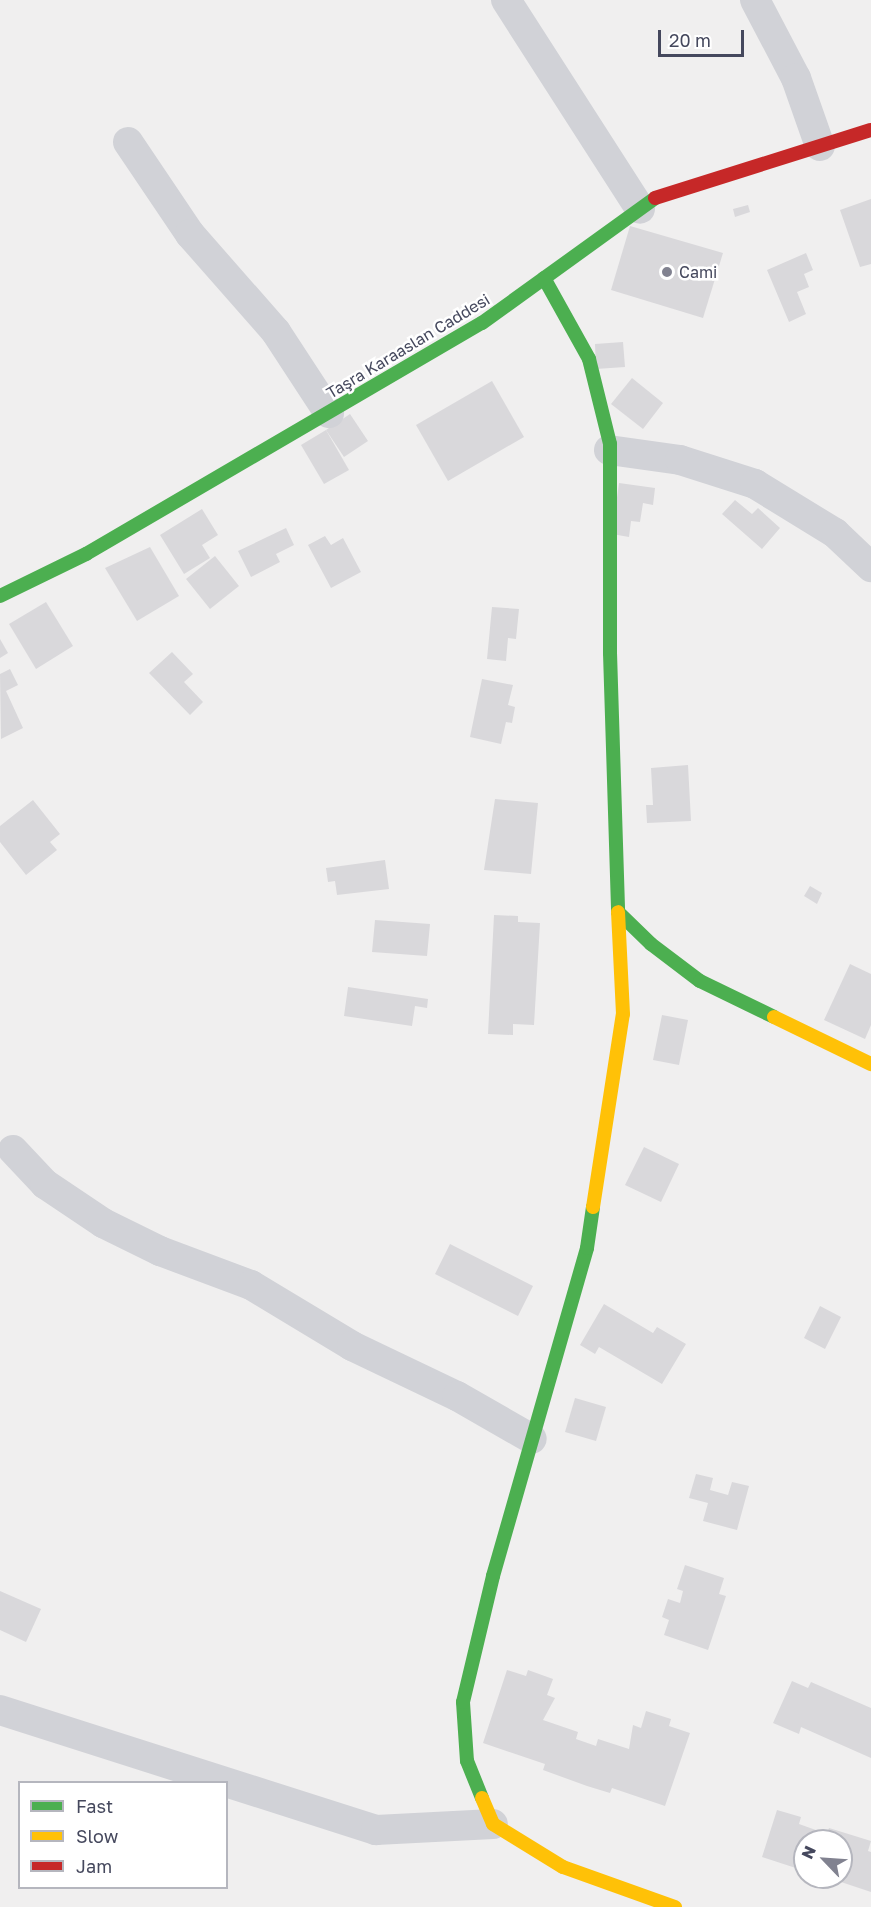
<!DOCTYPE html>
<html>
<head>
<meta charset="utf-8">
<style>
	body { margin:0 }
	#map { position:relative; width:871px; height:1907px; overflow:hidden; background:#f0efef; font-family:"Golos Text",sans-serif }
	div>[style] { position:absolute }
	.building>* { inset:0; background:#d9d8db }
	.street>* { height:30px; margin:-15px; padding:0 15px; transform-origin:15px; border-radius:15px; background:#d1d2d7 }
	.fast>* { height:14px; margin:-7px; padding:0 7px; transform-origin:7px; border-radius:7px; background:#4caf50 }
	.slow>* { height:14px; margin:-7px; padding:0 7px; transform-origin:7px; border-radius:7px; background:#ffc107 }
	.jam>* { height:14px; margin:-7px; padding:0 7px; transform-origin:7px; border-radius:7px; background:#c62828 }
	.dots>* { width:16px; height:16px; translate:-50% -50%; box-sizing:border-box; border:3px solid #fff; border-radius:50% }
	span { translate:-50% -50%; white-space:nowrap; text-align:center; line-height:1.15; -webkit-text-stroke:5px #fff; paint-order:stroke }
	.poi-label { font-size:16px; color:#45485d }
	.left { translate:0 -50%; text-align:left }
	.street-label { font-size:16px; color:#45485d }
	.legend { position:absolute; left:18px; top:1781px; width:210px; height:108px; box-sizing:border-box; background:#fff; border:2px solid #b5b6be; margin:0; padding:8px 10px; list-style:none; font-size:18px; color:#45485d }
	.legend li { display:flex; align-items:center; gap:12px; height:30px }
	.legend b { width:30px; border:2px solid #b5b6be }
	.north { position:absolute; left:793px; top:1829px; width:60px; height:60px; box-sizing:border-box; background:#fff; border:2px solid #b5b6be; border-radius:50%; rotate:295deg; font-size:16px; font-weight:700; line-height:24px; text-align:center; color:#45485d }
	.north::after { content:''; display:block; margin:auto; width:21px; height:27px; background:#818290; clip-path:polygon(50% 0,100% 100%,50% 72%,0 100%) }
	.scale { position:absolute; left:658px; top:30px; width:86px; height:27px; box-sizing:border-box; border:3px solid #45485d; border-top:0; padding-left:8px; font-size:18px; line-height:21px; white-space:nowrap; color:#45485d; -webkit-text-stroke:4px #fff; paint-order:stroke }
</style>
</head>
<body>
<div id="map">
	<div class="building">
		<div style="clip-path:polygon(871px 199px,871px 264px,860px 267px,840px 210px)"></div>
		<div style="clip-path:polygon(748px 205px,750px 212px,735px 217px,733px 209px)"></div>
		<div style="clip-path:polygon(630px 226px,723px 253px,703px 318px,611px 290px)"></div>
		<div style="clip-path:polygon(806px 253px,813px 270px,804px 274px,809px 287px,797px 292px,806px 314px,789px 322px,767px 270px)"></div>
		<div style="clip-path:polygon(623px 342px,625px 367px,596px 369px,595px 344px)"></div>
		<div style="clip-path:polygon(632px 378px,663px 403px,643px 429px,611px 404px)"></div>
		<div style="clip-path:polygon(492px 381px,524px 437px,448px 481px,416px 425px)"></div>
		<div style="clip-path:polygon(350px 414px,368px 441px,344px 457px,326px 430px)"></div>
		<div style="clip-path:polygon(326px 430px,349px 470px,324px 484px,301px 445px)"></div>
		<div style="clip-path:polygon(619px 483px,655px 488px,653px 505px,643px 503px,640px 522px,631px 521px,629px 537px,612px 534px)"></div>
		<div style="clip-path:polygon(735px 500px,752px 514px,758px 508px,780px 528px,762px 549px,722px 514px)"></div>
		<div style="clip-path:polygon(202px 509px,218px 535px,202px 545px,210px 558px,184px 574px,160px 535px)"></div>
		<div style="clip-path:polygon(286px 528px,294px 545px,276px 554px,280px 562px,251px 577px,238px 551px)"></div>
		<div style="clip-path:polygon(325px 536px,331px 545px,343px 538px,361px 572px,331px 588px,308px 545px)"></div>
		<div style="clip-path:polygon(150px 547px,179px 596px,137px 621px,105px 568px)"></div>
		<div style="clip-path:polygon(215px 556px,239px 586px,210px 609px,186px 579px)"></div>
		<div style="clip-path:polygon(46px 602px,73px 646px,36px 669px,9px 624px)"></div>
		<div style="clip-path:polygon(492px 607px,519px 609px,516px 639px,508px 638px,506px 661px,487px 659px)"></div>
		<div style="clip-path:polygon(0 639px,8px 653px,0 658px)"></div>
		<div style="clip-path:polygon(172px 652px,193px 674px,184px 682px,203px 702px,190px 715px,149px 673px)"></div>
		<div style="clip-path:polygon(10px 669px,18px 685px,6px 691px,23px 728px,1px 739px,0 674px)"></div>
		<div style="clip-path:polygon(482px 679px,513px 685px,508px 705px,515px 707px,512px 723px,506px 722px,501px 744px,470px 737px)"></div>
		<div style="clip-path:polygon(688px 765px,691px 821px,647px 823px,646px 805px,653px 805px,651px 768px)"></div>
		<div style="clip-path:polygon(495px 799px,538px 803px,531px 874px,484px 870px)"></div>
		<div style="clip-path:polygon(33px 800px,60px 834px,50px 842px,57px 850px,26px 875px,0 842px,0 826px)"></div>
		<div style="clip-path:polygon(385px 860px,389px 889px,337px 895px,335px 881px,328px 882px,326px 868px)"></div>
		<div style="clip-path:polygon(810px 886px,822px 893px,817px 904px,804px 896px)"></div>
		<div style="clip-path:polygon(494px 915px,518px 916px,518px 922px,540px 923px,534px 1025px,513px 1024px,513px 1035px,488px 1034px)"></div>
		<div style="clip-path:polygon(375px 920px,430px 924px,427px 956px,372px 952px)"></div>
		<div style="clip-path:polygon(850px 964px,871px 974px,871px 1025px,865px 1039px,824px 1020px)"></div>
		<div style="clip-path:polygon(348px 987px,428px 999px,427px 1008px,415px 1006px,412px 1026px,344px 1016px)"></div>
		<div style="clip-path:polygon(662px 1015px,688px 1020px,679px 1065px,653px 1060px)"></div>
		<div style="clip-path:polygon(644px 1147px,679px 1164px,661px 1202px,625px 1185px)"></div>
		<div style="clip-path:polygon(450px 1244px,533px 1286px,518px 1316px,435px 1274px)"></div>
		<div style="clip-path:polygon(604px 1304px,653px 1333px,657px 1327px,686px 1344px,662px 1384px,599px 1347px,595px 1354px,580px 1345px)"></div>
		<div style="clip-path:polygon(820px 1306px,841px 1317px,825px 1349px,804px 1338px)"></div>
		<div style="clip-path:polygon(575px 1398px,606px 1407px,596px 1441px,565px 1432px)"></div>
		<div style="clip-path:polygon(696px 1474px,713px 1478px,710px 1490px,728px 1495px,732px 1482px,749px 1486px,737px 1530px,703px 1521px,708px 1503px,689px 1498px)"></div>
		<div style="clip-path:polygon(685px 1565px,724px 1578px,719px 1594px,726px 1596px,708px 1650px,664px 1635px,669px 1620px,662px 1617px,668px 1599px,680px 1603px,683px 1591px,677px 1589px)"></div>
		<div style="clip-path:polygon(0 1591px,41px 1609px,26px 1642px,0 1630px)"></div>
		<div style="clip-path:polygon(507px 1670px,526px 1676px,528px 1670px,553px 1679px,547px 1695px,555px 1698px,543px 1720px,578px 1732px,576px 1739px,596px 1746px,598px 1739px,629px 1749px,633px 1725px,641px 1728px,646px 1711px,671px 1719px,669px 1726px,690px 1733px,665px 1806px,612px 1788px,610px 1793px,587px 1786px,543px 1770px,545px 1764px,483px 1743px)"></div>
		<div style="clip-path:polygon(792px 1681px,808px 1688px,811px 1682px,871px 1708px,871px 1758px,801px 1727px,799px 1734px,773px 1723px)"></div>
		<div style="clip-path:polygon(777px 1810px,801px 1817px,799px 1824px,827px 1834px,829px 1828px,871px 1841px,868px 1851px,871px 1852px,871px 1892px,826px 1877px,841px 1877px,841px 1841px,805px 1841px,805px 1871px,762px 1857px)"></div>
	</div>
	<div class="street">
		<div style="left:506px;top:0;width:248px;rotate:57.3deg"></div>
		<div style="left:755px;top:0;width:88px;rotate:62.3deg"></div>
		<div style="left:796px;top:78px;width:72px;rotate:70.6deg"></div>
		<div style="left:128px;top:142px;width:111px;rotate:56deg"></div>
		<div style="left:190px;top:234px;width:130px;rotate:48.7deg"></div>
		<div style="left:276px;top:332px;width:97px;rotate:56.8deg"></div>
		<div style="left:609px;top:450px;width:72px;rotate:8deg"></div>
		<div style="left:680px;top:460px;width:79px;rotate:17.7deg"></div>
		<div style="left:755px;top:484px;width:94px;rotate:31.5deg"></div>
		<div style="left:835px;top:533px;width:50px;rotate:43.4deg"></div>
		<div style="left:13px;top:1150px;width:47px;rotate:46.7deg"></div>
		<div style="left:45px;top:1184px;width:70px;rotate:33.9deg"></div>
		<div style="left:103px;top:1223px;width:64px;rotate:26.2deg"></div>
		<div style="left:160px;top:1251px;width:97px;rotate:20.5deg"></div>
		<div style="left:251px;top:1285px;width:118px;rotate:31.1deg"></div>
		<div style="left:352px;top:1346px;width:116px;rotate:25.5deg"></div>
		<div style="left:457px;top:1396px;width:86px;rotate:29.8deg"></div>
		<div style="left:0;top:1710px;width:395px;rotate:17.7deg"></div>
		<div style="left:376px;top:1830px;width:117px;rotate:-2.9deg"></div>
	</div>
	<div class="fast">
		<div style="left:544px;top:278px;width:93px;rotate:60.9deg"></div>
		<div style="left:589px;top:359px;width:88px;rotate:76.1deg"></div>
		<div style="left:610px;top:444px;width:209px;rotate:90deg"></div>
		<div style="left:610px;top:653px;width:259px;rotate:88.2deg"></div>
		<div style="left:618px;top:912px;width:46px;rotate:44.1deg"></div>
		<div style="left:651px;top:944px;width:61px;rotate:37.1deg"></div>
		<div style="left:700px;top:981px;width:82px;rotate:25.9deg"></div>
		<div style="left:0;top:596px;width:96px;rotate:-26deg"></div>
		<div style="left:86px;top:554px;width:458px;rotate:-30.3deg"></div>
		<div style="left:482px;top:323px;width:213px;rotate:-35.8deg"></div>
		<div style="left:482px;top:1798px;width:40px;rotate:-112deg"></div>
		<div style="left:467px;top:1761px;width:59px;rotate:-93.9deg"></div>
		<div style="left:463px;top:1702px;width:130px;rotate:-76.6deg"></div>
		<div style="left:493px;top:1576px;width:341px;rotate:-74deg"></div>
		<div style="left:587px;top:1248px;width:41px;rotate:-81.7deg"></div>
	</div>
	<div class="slow">
		<div style="left:774px;top:1017px;width:108px;rotate:25.9deg"></div>
		<div style="left:593px;top:1207px;width:195px;rotate:-81.2deg"></div>
		<div style="left:623px;top:1014px;width:102px;rotate:-92.8deg"></div>
		<div style="left:482px;top:1798px;width:28px;rotate:67deg"></div>
		<div style="left:493px;top:1824px;width:82px;rotate:31.6deg"></div>
		<div style="left:563px;top:1867px;width:119px;rotate:19.7deg"></div>
	</div>
	<div class="jam">
		<div style="left:655px;top:198px;width:226px;rotate:-17.5deg"></div>
	</div>
	<div class="dots">
		<div style="left:667px;top:272px;background:#818290"></div>
	</div>
	<div class="poi-label">
		<span class="left" style="left:679px;top:272px">Cami</span>
	</div>
	<div class="street-label">
		<span style="left:408px;top:346px;rotate:-31deg">Taşra Karaaslan Caddesi</span>
	</div>
	<ul class="legend">
	<li><b style="height:8px;background:#4caf50"></b>Fast</li>
	<li><b style="height:8px;background:#ffc107"></b>Slow</li>
	<li><b style="height:8px;background:#c62828"></b>Jam</li>
	</ul>
	<div class="north">N</div>
	<div class="scale">20 m</div>
</div>
</body>
</html>
